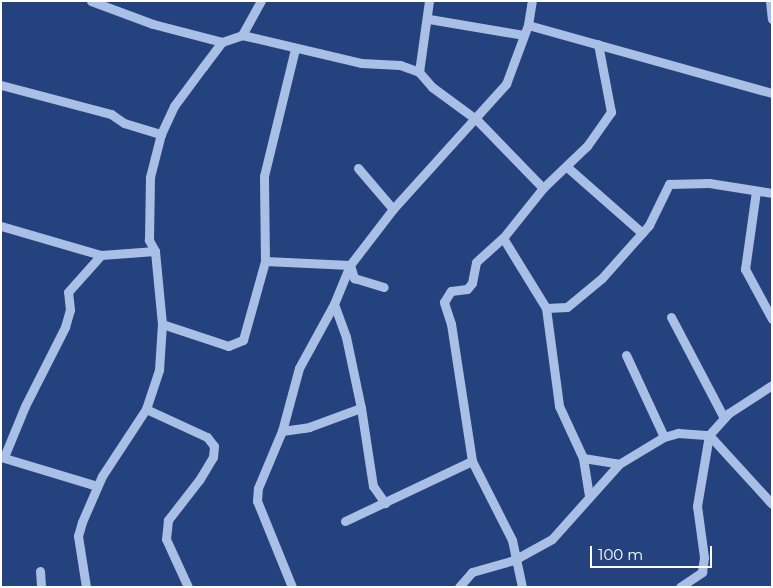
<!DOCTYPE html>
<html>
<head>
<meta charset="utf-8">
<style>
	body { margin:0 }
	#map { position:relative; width:773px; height:588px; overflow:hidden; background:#24437e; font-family:Montserrat,sans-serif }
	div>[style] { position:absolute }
	.minor>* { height:9px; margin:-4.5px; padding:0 4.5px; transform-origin:4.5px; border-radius:4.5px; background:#aabfe6 }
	span { translate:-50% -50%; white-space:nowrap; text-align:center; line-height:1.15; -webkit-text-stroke:4px #24437e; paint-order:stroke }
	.frame { position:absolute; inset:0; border:2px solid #fff; pointer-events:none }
	.scale { position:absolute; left:590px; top:546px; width:122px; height:22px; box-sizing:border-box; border:2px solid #fff; border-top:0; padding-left:6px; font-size:15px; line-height:18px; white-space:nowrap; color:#fff; -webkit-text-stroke:4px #24437e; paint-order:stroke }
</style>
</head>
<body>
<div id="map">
	<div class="minor">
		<div style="left:91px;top:1px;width:66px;rotate:20.4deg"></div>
		<div style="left:153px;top:24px;width:71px;rotate:14.6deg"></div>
		<div style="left:770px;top:1px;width:18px;rotate:84deg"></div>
		<div style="left:429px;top:19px;width:96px;rotate:9.6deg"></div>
		<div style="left:528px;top:25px;width:253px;rotate:15.6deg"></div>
		<div style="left:242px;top:35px;width:122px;rotate:13.2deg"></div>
		<div style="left:361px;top:63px;width:39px;rotate:3deg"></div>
		<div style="left:400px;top:65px;width:20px;rotate:20deg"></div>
		<div style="left:419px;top:72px;width:20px;rotate:49deg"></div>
		<div style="left:432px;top:87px;width:56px;rotate:36.3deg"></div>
		<div style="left:477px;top:120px;width:95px;rotate:45.9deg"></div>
		<div style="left:419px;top:72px;width:72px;rotate:-82deg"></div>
		<div style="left:1px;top:85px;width:114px;rotate:14.8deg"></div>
		<div style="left:111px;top:114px;width:16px;rotate:35deg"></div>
		<div style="left:124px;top:123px;width:39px;rotate:17deg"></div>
		<div style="left:567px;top:167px;width:100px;rotate:41.3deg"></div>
		<div style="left:358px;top:168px;width:54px;rotate:49.5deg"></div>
		<div style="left:756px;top:191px;width:79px;rotate:98deg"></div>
		<div style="left:745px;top:269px;width:57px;rotate:61.6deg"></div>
		<div style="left:1px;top:226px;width:104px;rotate:16.2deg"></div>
		<div style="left:101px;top:255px;width:54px;rotate:-4.2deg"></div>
		<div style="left:503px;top:238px;width:82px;rotate:58.4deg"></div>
		<div style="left:546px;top:308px;width:99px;rotate:82.4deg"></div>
		<div style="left:559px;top:406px;width:57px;rotate:65.2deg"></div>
		<div style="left:583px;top:458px;width:36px;rotate:81deg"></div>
		<div style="left:265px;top:261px;width:85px;rotate:2.7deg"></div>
		<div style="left:350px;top:265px;width:14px;rotate:73deg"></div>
		<div style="left:354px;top:278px;width:31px;rotate:17deg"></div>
		<div style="left:334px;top:304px;width:35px;rotate:70deg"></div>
		<div style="left:346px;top:337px;width:73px;rotate:78.1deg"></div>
		<div style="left:361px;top:408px;width:79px;rotate:81.3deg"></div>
		<div style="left:373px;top:486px;width:21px;rotate:55deg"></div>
		<div style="left:546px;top:308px;width:21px;rotate:-3deg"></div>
		<div style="left:567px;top:307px;width:45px;rotate:-39.6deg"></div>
		<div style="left:602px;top:278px;width:71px;rotate:-48.4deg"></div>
		<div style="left:649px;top:225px;width:46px;rotate:-64deg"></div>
		<div style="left:669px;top:184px;width:40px;rotate:-1.4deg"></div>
		<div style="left:709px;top:183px;width:64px;rotate:9deg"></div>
		<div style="left:671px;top:317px;width:114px;rotate:62.3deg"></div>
		<div style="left:162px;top:324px;width:70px;rotate:18.4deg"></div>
		<div style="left:228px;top:346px;width:16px;rotate:-22deg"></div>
		<div style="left:243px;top:340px;width:82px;rotate:-74.4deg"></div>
		<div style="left:265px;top:261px;width:85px;rotate:-90.7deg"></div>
		<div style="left:264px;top:176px;width:131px;rotate:-76.3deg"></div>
		<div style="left:626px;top:355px;width:90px;rotate:65.1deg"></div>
		<div style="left:146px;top:409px;width:67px;rotate:24.7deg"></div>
		<div style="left:207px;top:437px;width:11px;rotate:52deg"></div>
		<div style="left:214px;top:446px;width:11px;rotate:95deg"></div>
		<div style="left:213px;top:457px;width:27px;rotate:121deg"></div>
		<div style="left:199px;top:480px;width:51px;rotate:127.8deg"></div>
		<div style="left:168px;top:520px;width:19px;rotate:96deg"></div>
		<div style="left:166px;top:539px;width:53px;rotate:65.4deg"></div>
		<div style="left:282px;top:431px;width:27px;rotate:-8deg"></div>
		<div style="left:309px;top:427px;width:55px;rotate:-20.1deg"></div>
		<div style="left:1px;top:457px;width:100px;rotate:16.8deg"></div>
		<div style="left:4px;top:457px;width:55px;rotate:-67.6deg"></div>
		<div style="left:25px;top:406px;width:89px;rotate:-63.1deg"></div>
		<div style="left:65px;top:327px;width:18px;rotate:-74deg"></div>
		<div style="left:70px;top:310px;width:18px;rotate:-96deg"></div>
		<div style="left:68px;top:292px;width:50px;rotate:-48.3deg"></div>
		<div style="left:583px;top:458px;width:36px;rotate:9deg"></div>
		<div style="left:345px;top:521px;width:140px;rotate:-25.3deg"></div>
		<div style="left:40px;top:571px;width:16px;rotate:86deg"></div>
		<div style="left:86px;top:587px;width:52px;rotate:-98.9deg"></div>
		<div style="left:78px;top:536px;width:15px;rotate:-74deg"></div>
		<div style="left:82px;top:522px;width:50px;rotate:-66.5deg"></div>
		<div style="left:102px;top:476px;width:80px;rotate:-56.7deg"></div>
		<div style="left:146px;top:409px;width:41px;rotate:-71.6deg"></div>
		<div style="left:159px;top:370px;width:46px;rotate:-86.3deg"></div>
		<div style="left:162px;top:324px;width:73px;rotate:-95.5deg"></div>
		<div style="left:155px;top:251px;width:13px;rotate:-119deg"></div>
		<div style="left:149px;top:240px;width:63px;rotate:-89.1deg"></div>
		<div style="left:150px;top:177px;width:44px;rotate:-75.7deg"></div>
		<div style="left:161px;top:134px;width:31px;rotate:-65deg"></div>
		<div style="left:174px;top:106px;width:49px;rotate:-53.4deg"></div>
		<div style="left:203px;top:67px;width:31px;rotate:-53deg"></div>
		<div style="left:222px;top:42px;width:21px;rotate:-19deg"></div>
		<div style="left:242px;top:35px;width:39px;rotate:-61deg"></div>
		<div style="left:292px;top:587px;width:93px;rotate:-112.1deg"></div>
		<div style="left:257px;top:501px;width:13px;rotate:-86deg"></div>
		<div style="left:258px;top:488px;width:62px;rotate:-67.2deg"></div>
		<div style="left:282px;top:431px;width:65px;rotate:-74.9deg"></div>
		<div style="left:299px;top:368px;width:73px;rotate:-61.3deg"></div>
		<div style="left:334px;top:304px;width:42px;rotate:-67.7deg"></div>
		<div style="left:350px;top:265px;width:71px;rotate:-52.5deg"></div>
		<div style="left:393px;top:209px;width:169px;rotate:-47.9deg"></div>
		<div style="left:506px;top:84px;width:63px;rotate:-69.6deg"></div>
		<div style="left:528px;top:25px;width:24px;rotate:-81deg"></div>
		<div style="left:459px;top:587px;width:20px;rotate:-49deg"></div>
		<div style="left:472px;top:572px;width:44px;rotate:-15.9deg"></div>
		<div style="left:514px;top:560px;width:43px;rotate:-28.9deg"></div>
		<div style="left:552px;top:539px;width:101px;rotate:-48.2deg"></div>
		<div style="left:619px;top:464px;width:52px;rotate:-31deg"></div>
		<div style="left:664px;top:437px;width:15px;rotate:-16deg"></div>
		<div style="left:678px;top:433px;width:31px;rotate:4deg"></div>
		<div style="left:709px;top:435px;width:93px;rotate:47.6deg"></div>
		<div style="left:522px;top:587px;width:48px;rotate:-102deg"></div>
		<div style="left:512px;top:540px;width:89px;rotate:-116.9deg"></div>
		<div style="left:472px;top:461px;width:139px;rotate:-98.7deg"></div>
		<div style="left:451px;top:324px;width:23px;rotate:-108deg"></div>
		<div style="left:444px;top:302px;width:13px;rotate:-58deg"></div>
		<div style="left:451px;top:291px;width:16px;rotate:-7deg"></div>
		<div style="left:467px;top:289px;width:8px;rotate:-50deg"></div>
		<div style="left:472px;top:283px;width:21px;rotate:-79deg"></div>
		<div style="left:476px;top:262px;width:36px;rotate:-42deg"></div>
		<div style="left:503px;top:238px;width:64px;rotate:-51.3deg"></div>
		<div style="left:543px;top:188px;width:61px;rotate:-43.7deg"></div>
		<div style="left:587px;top:146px;width:42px;rotate:-54.8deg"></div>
		<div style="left:611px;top:112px;width:69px;rotate:-100.8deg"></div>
		<div style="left:680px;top:587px;width:27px;rotate:-34deg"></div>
		<div style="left:702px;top:572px;width:15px;rotate:-82deg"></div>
		<div style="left:704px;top:557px;width:51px;rotate:-97.8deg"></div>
		<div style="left:697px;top:506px;width:72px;rotate:-80.4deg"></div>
		<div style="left:709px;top:435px;width:30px;rotate:-48deg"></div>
		<div style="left:729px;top:413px;width:51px;rotate:-33.1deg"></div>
	</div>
	<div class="frame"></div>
	<div class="scale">100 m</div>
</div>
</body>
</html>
